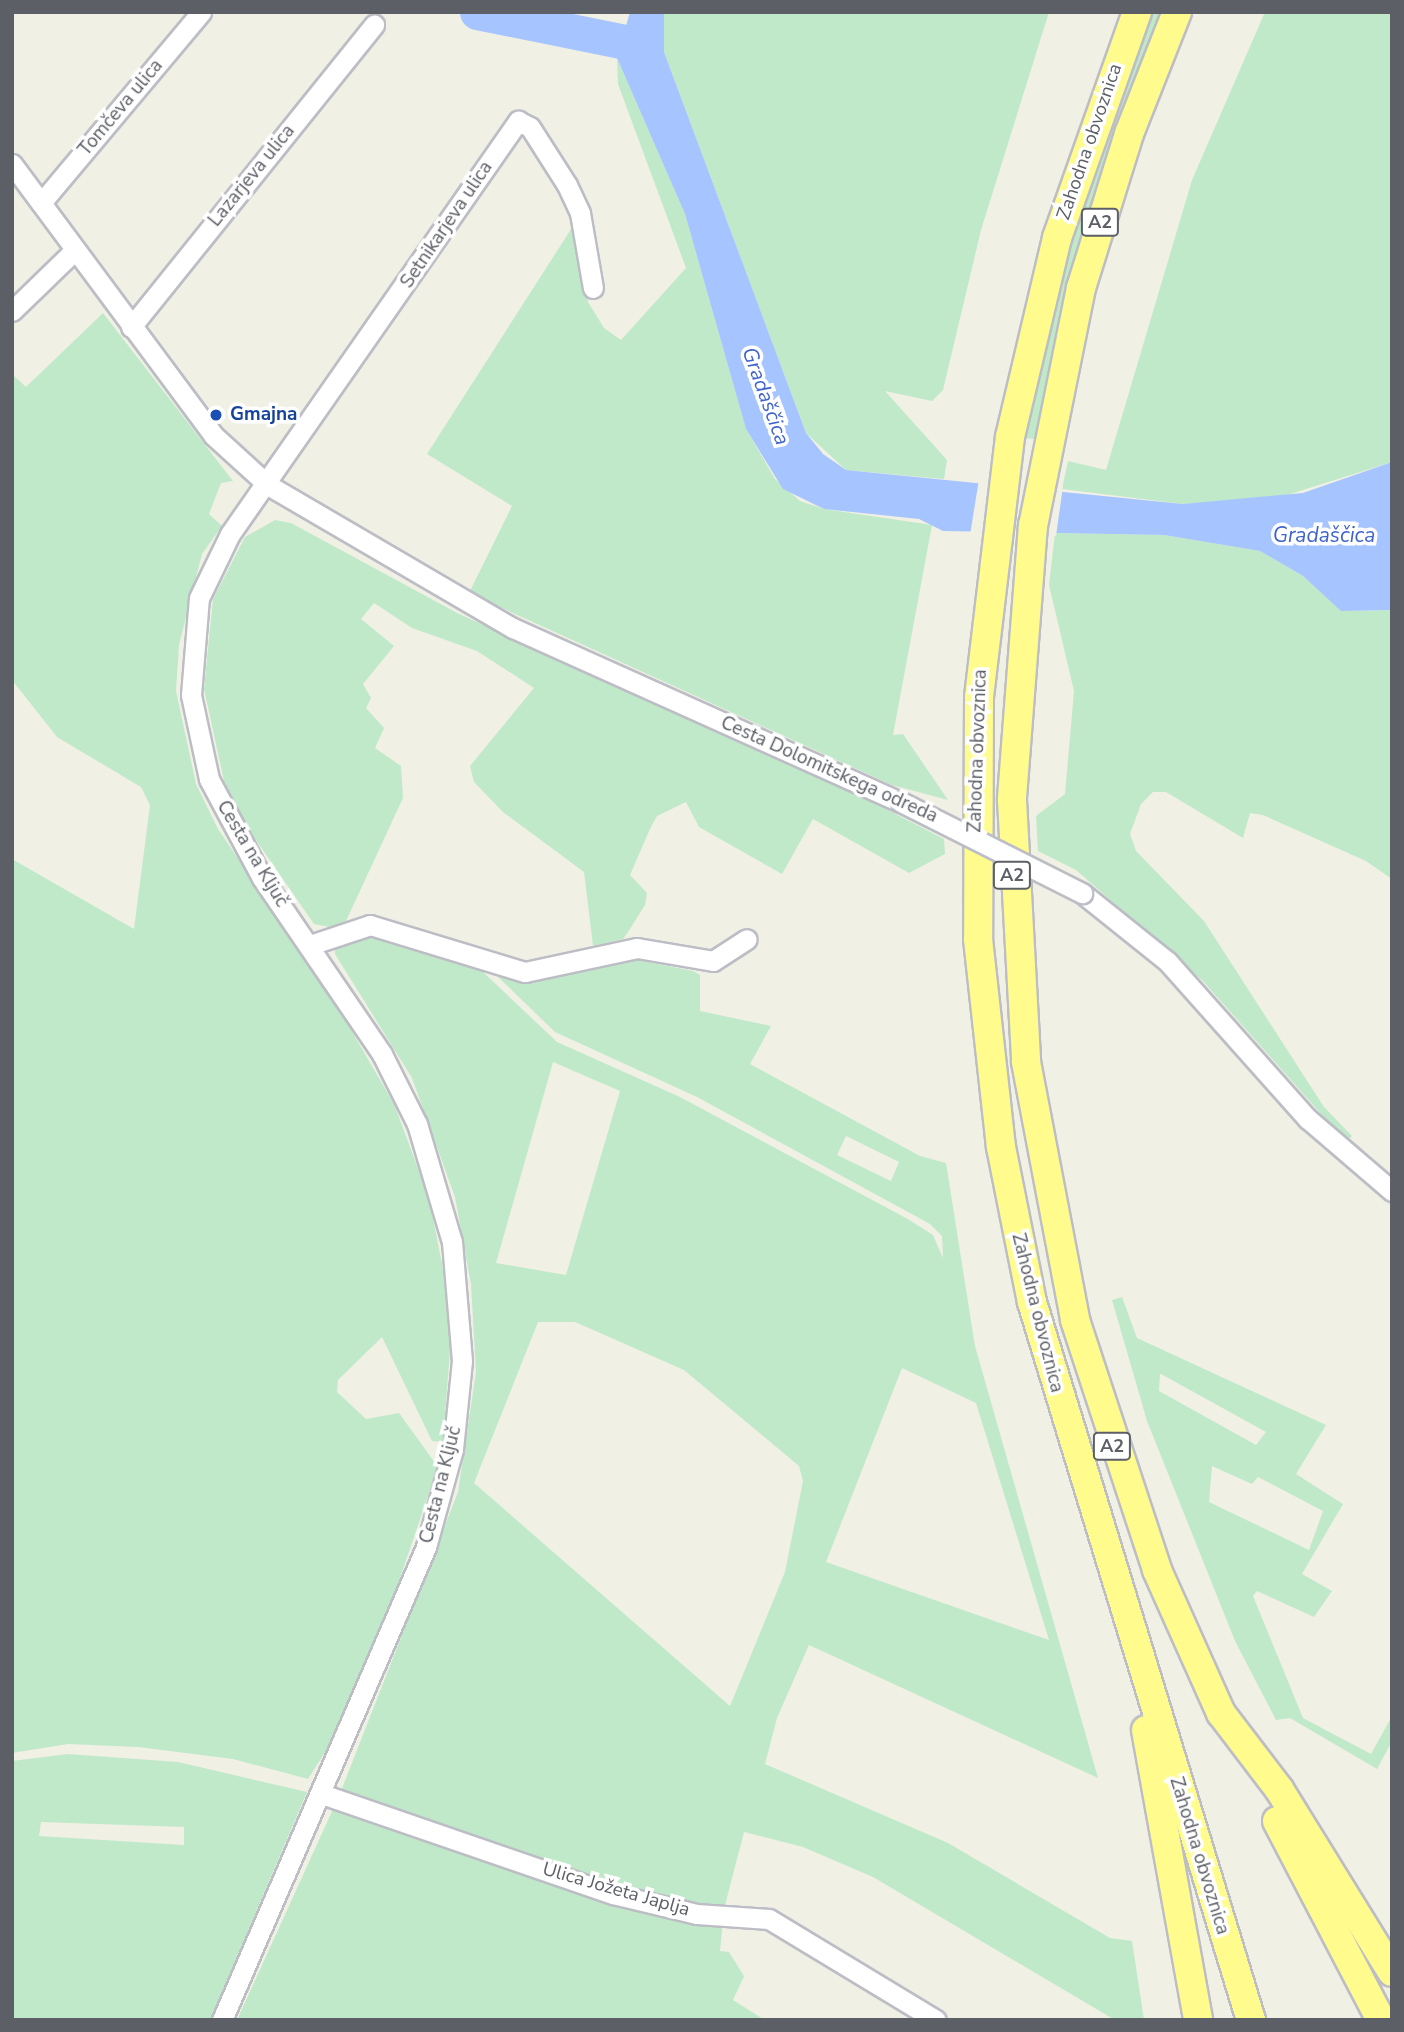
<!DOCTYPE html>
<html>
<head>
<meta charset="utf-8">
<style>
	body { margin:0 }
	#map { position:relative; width:1404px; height:2032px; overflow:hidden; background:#f0f0e5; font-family:"Nunito Sans",sans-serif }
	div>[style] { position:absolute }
	.green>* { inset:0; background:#c0e9c9 }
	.water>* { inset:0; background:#a6c4ff }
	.pier>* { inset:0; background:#f0f0e5 }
	.river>* { height:35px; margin:-17.5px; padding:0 17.5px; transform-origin:17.5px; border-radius:17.5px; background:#a6c4ff }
	.roads { filter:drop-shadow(2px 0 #bcbdc5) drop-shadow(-2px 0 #bcbdc5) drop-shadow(0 2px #bcbdc5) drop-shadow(0 -2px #bcbdc5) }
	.minor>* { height:19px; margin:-9.5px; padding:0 9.5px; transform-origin:9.5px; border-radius:9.5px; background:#fff }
	.highway>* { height:28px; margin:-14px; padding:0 14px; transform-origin:14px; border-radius:14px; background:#fffc8d }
	.bridges { filter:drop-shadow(2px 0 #bcbdc5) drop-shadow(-2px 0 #bcbdc5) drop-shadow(0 2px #bcbdc5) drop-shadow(0 -2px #bcbdc5) }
	.minor-bridge>* { height:19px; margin:-9.5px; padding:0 9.5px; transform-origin:9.5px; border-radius:9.5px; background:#fff }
	.dots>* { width:19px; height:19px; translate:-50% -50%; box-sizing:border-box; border:4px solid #fff; border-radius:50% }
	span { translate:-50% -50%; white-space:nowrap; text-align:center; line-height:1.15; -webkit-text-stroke:7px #fff; paint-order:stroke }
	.shield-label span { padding:2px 5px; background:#fff; border:2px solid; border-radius:5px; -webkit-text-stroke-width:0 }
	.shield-label { font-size:18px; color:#5d5f67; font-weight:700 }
	.street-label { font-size:19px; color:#5d5f67 }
	.transit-label { font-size:19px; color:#164399; font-weight:700 }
	.left { translate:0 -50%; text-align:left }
	.water-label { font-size:21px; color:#3f64cc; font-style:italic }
	.frame { position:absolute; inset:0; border:14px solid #5d5f67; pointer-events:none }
</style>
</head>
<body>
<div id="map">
	<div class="green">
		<div style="clip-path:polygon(664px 12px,1049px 12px,981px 230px,943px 390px,932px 401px,885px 391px,947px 460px,944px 479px,846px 470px,806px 433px,664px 52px)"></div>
		<div style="clip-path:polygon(1152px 12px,1163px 12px,1096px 190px,1034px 439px,1024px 438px,1076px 224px)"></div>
		<div style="clip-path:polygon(1265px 12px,1392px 12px,1392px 462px,1271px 500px,1183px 504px,1062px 489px,1068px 461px,1106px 470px,1192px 180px)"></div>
		<div style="clip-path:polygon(617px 58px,685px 214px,746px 429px,775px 479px,800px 501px,824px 509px,932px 525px,893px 735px,903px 734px,948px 800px,892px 785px,469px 593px,512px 506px,427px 454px,575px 223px,588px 302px,604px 328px,621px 340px,686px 268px,618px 84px)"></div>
		<div style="clip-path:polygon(103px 313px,233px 481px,221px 483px,209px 514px,222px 526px,202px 554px,179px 645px,176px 691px,196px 784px,218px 829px,329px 992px,394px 1104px,429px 1198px,444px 1274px,450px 1350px,443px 1442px,432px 1441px,382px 1337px,338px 1380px,337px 1392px,366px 1419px,399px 1413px,438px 1467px,390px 1607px,334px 1738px,308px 1779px,233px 1759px,138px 1747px,68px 1744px,12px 1753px,12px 859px,134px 929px,150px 805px,141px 787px,57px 737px,12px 680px,12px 374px,26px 387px)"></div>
		<div style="clip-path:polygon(275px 520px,291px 523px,459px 614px,822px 776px,944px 839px,945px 854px,909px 873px,813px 819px,782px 874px,699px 827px,686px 802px,657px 816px,650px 829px,630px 875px,647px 893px,645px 905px,628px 932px,623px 939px,593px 946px,584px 872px,503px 812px,474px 782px,470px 766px,534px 688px,477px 651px,412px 628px,374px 603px,361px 619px,394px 646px,363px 684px,371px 698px,366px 708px,384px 728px,375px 748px,401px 766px,403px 798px,346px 921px,335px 928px,314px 924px,249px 830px,224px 781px,204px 689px,213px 599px,245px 537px)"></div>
		<div style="clip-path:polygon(1055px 533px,1164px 535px,1260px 551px,1303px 576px,1342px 611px,1392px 610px,1392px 879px,1366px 861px,1263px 815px,1250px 813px,1243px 838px,1166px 792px,1153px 792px,1141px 804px,1130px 834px,1136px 851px,1204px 921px,1324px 1107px,1352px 1136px,1346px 1142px,1202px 980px,1076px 870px,1038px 851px,1036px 816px,1065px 794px,1074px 691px,1049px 585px)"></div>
		<div style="clip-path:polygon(evenodd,357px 935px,386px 936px,483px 972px,557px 1042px,680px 1097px,906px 1218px,933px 1235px,943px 1258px,942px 1236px,930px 1224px,697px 1097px,555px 1032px,497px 976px,530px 978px,618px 956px,693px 971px,700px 975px,700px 1011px,771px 1026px,750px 1064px,920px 1156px,946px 1163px,975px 1346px,1098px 1778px,809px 1645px,777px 1718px,765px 1764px,948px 1843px,1110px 1938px,1132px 1941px,1144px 2020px,1115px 2020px,873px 1877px,803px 1847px,744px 1832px,724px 1909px,653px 1899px,341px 1791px,458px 1492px,476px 1372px,471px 1284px,455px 1197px,412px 1078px,335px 954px,335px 946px,357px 935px,553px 1062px,620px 1091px,566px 1275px,496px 1263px,553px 1062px,357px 935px,846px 1136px,899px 1162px,891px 1181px,837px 1155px,846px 1136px,357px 935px,538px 1322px,575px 1322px,684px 1370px,799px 1466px,803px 1481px,785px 1572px,730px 1706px,474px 1483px,538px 1322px,357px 935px,902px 1368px,976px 1403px,1049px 1640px,826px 1562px,902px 1368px)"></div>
		<div style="clip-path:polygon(evenodd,1122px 1297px,1137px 1338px,1326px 1425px,1296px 1474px,1343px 1504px,1302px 1574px,1332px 1591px,1314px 1617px,1257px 1591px,1253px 1596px,1303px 1718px,1371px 1754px,1392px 1716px,1392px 1741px,1377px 1769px,1290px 1718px,1276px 1720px,1235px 1641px,1147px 1421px,1112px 1300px,1122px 1297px,1160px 1374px,1161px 1374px,1266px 1432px,1256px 1445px,1159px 1391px,1160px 1374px,1122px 1297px,1212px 1466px,1252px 1484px,1258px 1477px,1323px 1511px,1309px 1550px,1209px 1502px,1212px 1466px)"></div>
		<div style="clip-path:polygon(evenodd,68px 1754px,178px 1762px,307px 1792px,210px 2020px,12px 2020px,12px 1761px,68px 1754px,41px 1822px,184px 1827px,184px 1845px,39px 1836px,41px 1822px)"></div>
		<div style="clip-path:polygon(334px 1807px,723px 1921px,720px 1951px,729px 1952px,744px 1976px,733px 2000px,765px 2020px,237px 2020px)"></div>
	</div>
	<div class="water">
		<div style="clip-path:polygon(630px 12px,664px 12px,664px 52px,806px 433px,823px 454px,846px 470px,1183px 504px,1303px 493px,1392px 462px,1392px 610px,1341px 611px,1303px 576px,1260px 551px,1164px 535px,943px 531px,919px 519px,824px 509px,783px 489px,746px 429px,685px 214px,617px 58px)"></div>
	</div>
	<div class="pier">
		<div style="clip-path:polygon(979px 479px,1063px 486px,1056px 536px,970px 535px)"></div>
	</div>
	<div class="river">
		<div style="left:477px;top:12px;width:157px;rotate:11.4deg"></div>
	</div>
	<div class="roads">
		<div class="minor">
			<div style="left:12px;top:164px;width:337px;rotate:53.4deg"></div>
			<div style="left:213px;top:435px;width:74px;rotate:42.3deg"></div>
			<div style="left:268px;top:485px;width:284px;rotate:30.3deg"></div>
			<div style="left:513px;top:628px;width:425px;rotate:24.2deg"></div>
			<div style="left:41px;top:203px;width:249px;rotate:-50deg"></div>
			<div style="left:12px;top:311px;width:86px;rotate:-44.1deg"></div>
			<div style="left:131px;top:327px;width:388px;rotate:-51.2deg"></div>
			<div style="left:1082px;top:893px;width:109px;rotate:38.7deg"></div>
			<div style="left:1167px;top:961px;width:212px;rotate:48.3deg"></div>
			<div style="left:1308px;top:1119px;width:111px;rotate:40.6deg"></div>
			<div style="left:310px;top:945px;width:63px;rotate:-18.4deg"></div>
			<div style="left:370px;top:925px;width:162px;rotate:16.9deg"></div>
			<div style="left:525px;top:972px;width:115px;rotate:-12.1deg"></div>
			<div style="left:637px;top:948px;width:77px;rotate:9.7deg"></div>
			<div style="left:713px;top:961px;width:40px;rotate:-32.9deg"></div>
			<div style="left:322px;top:1794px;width:308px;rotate:19deg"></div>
			<div style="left:613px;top:1894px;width:86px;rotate:13.4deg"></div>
			<div style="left:697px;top:1914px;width:72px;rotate:4deg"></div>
			<div style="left:769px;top:1919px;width:195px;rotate:31.2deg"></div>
			<div style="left:222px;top:2020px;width:515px;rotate:-66.67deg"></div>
			<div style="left:426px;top:1547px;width:102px;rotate:-74.6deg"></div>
			<div style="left:453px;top:1449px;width:88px;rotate:-84.2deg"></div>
			<div style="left:462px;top:1361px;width:119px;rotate:-94.8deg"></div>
			<div style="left:452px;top:1242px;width:123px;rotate:-106.5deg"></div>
			<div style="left:417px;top:1124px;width:78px;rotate:-116.6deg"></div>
			<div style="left:382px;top:1054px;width:213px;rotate:-124.3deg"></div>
			<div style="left:262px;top:878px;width:112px;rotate:-118.2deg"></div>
			<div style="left:209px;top:779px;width:86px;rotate:-102.1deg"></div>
			<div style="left:191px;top:695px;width:97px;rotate:-85.3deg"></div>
			<div style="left:199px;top:598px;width:71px;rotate:-64.2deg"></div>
			<div style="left:230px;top:534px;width:504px;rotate:-55.11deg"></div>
			<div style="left:518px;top:121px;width:13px;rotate:27deg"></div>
			<div style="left:530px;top:127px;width:69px;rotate:57.5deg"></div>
			<div style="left:567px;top:185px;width:31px;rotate:65deg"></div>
			<div style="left:580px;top:213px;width:76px;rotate:80.2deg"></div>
		</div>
		<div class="highway">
			<div style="left:1137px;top:12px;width:240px;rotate:109.5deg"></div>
			<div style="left:1057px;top:238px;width:204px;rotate:103.3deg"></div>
			<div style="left:1010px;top:437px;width:262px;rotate:96.8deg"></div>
			<div style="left:979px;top:697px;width:242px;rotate:90.2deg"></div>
			<div style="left:978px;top:939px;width:209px;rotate:83.7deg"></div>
			<div style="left:1001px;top:1147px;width:158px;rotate:78.7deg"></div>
			<div style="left:1032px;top:1302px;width:751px;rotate:73.04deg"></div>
			<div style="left:1177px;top:12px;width:131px;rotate:111.5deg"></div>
			<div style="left:1129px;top:134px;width:161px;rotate:107.3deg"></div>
			<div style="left:1081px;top:288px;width:242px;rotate:101.4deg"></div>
			<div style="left:1033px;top:525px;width:276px;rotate:94.4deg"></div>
			<div style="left:1012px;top:800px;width:262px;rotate:86.9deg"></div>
			<div style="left:1026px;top:1062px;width:263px;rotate:79.2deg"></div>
			<div style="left:1075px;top:1320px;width:263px;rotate:71.8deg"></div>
			<div style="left:1157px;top:1570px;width:157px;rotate:65.9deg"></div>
			<div style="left:1221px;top:1713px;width:96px;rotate:52.7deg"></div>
			<div style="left:1279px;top:1789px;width:215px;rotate:58.3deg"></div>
			<div style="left:1146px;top:1730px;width:295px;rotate:79.8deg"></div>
			<div style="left:1277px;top:1821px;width:225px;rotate:62.4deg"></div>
		</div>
	</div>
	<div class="bridges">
		<div class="minor-bridge">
			<div style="left:901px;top:802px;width:203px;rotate:26.7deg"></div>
		</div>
	</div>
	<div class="dots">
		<div style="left:216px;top:415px;background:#1a4fb4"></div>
	</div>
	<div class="shield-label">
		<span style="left:1100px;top:222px">A2</span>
		<span style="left:1012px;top:875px">A2</span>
		<span style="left:1112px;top:1446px">A2</span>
	</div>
	<div class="street-label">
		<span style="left:121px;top:108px;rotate:-50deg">Tomčeva ulica</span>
		<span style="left:1090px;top:142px;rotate:-71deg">Zahodna obvoznica</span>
		<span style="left:252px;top:176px;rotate:-51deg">Lazarjeva ulica</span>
		<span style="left:447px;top:225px;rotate:-56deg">Setnikarjeva ulica</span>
		<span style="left:978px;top:751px;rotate:-88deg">Zahodna obvoznica</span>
		<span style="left:829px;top:770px;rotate:24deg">Cesta Dolomitskega odreda</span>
		<span style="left:252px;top:854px;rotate:59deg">Cesta na Ključ</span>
		<span style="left:1037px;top:1313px;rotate:76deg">Zahodna obvoznica</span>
		<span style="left:441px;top:1485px;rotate:-76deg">Cesta na Ključ</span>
		<span style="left:1199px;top:1856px;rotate:73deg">Zahodna obvoznica</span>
		<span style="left:616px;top:1890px;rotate:16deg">Ulica Jožeta Japlja</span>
	</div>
	<div class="transit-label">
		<span class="left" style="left:230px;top:415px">Gmajna</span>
	</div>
	<div class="water-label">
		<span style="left:766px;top:396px;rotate:70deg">Gradaščica</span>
		<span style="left:1324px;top:535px">Gradaščica</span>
	</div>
	<div class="frame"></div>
</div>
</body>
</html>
